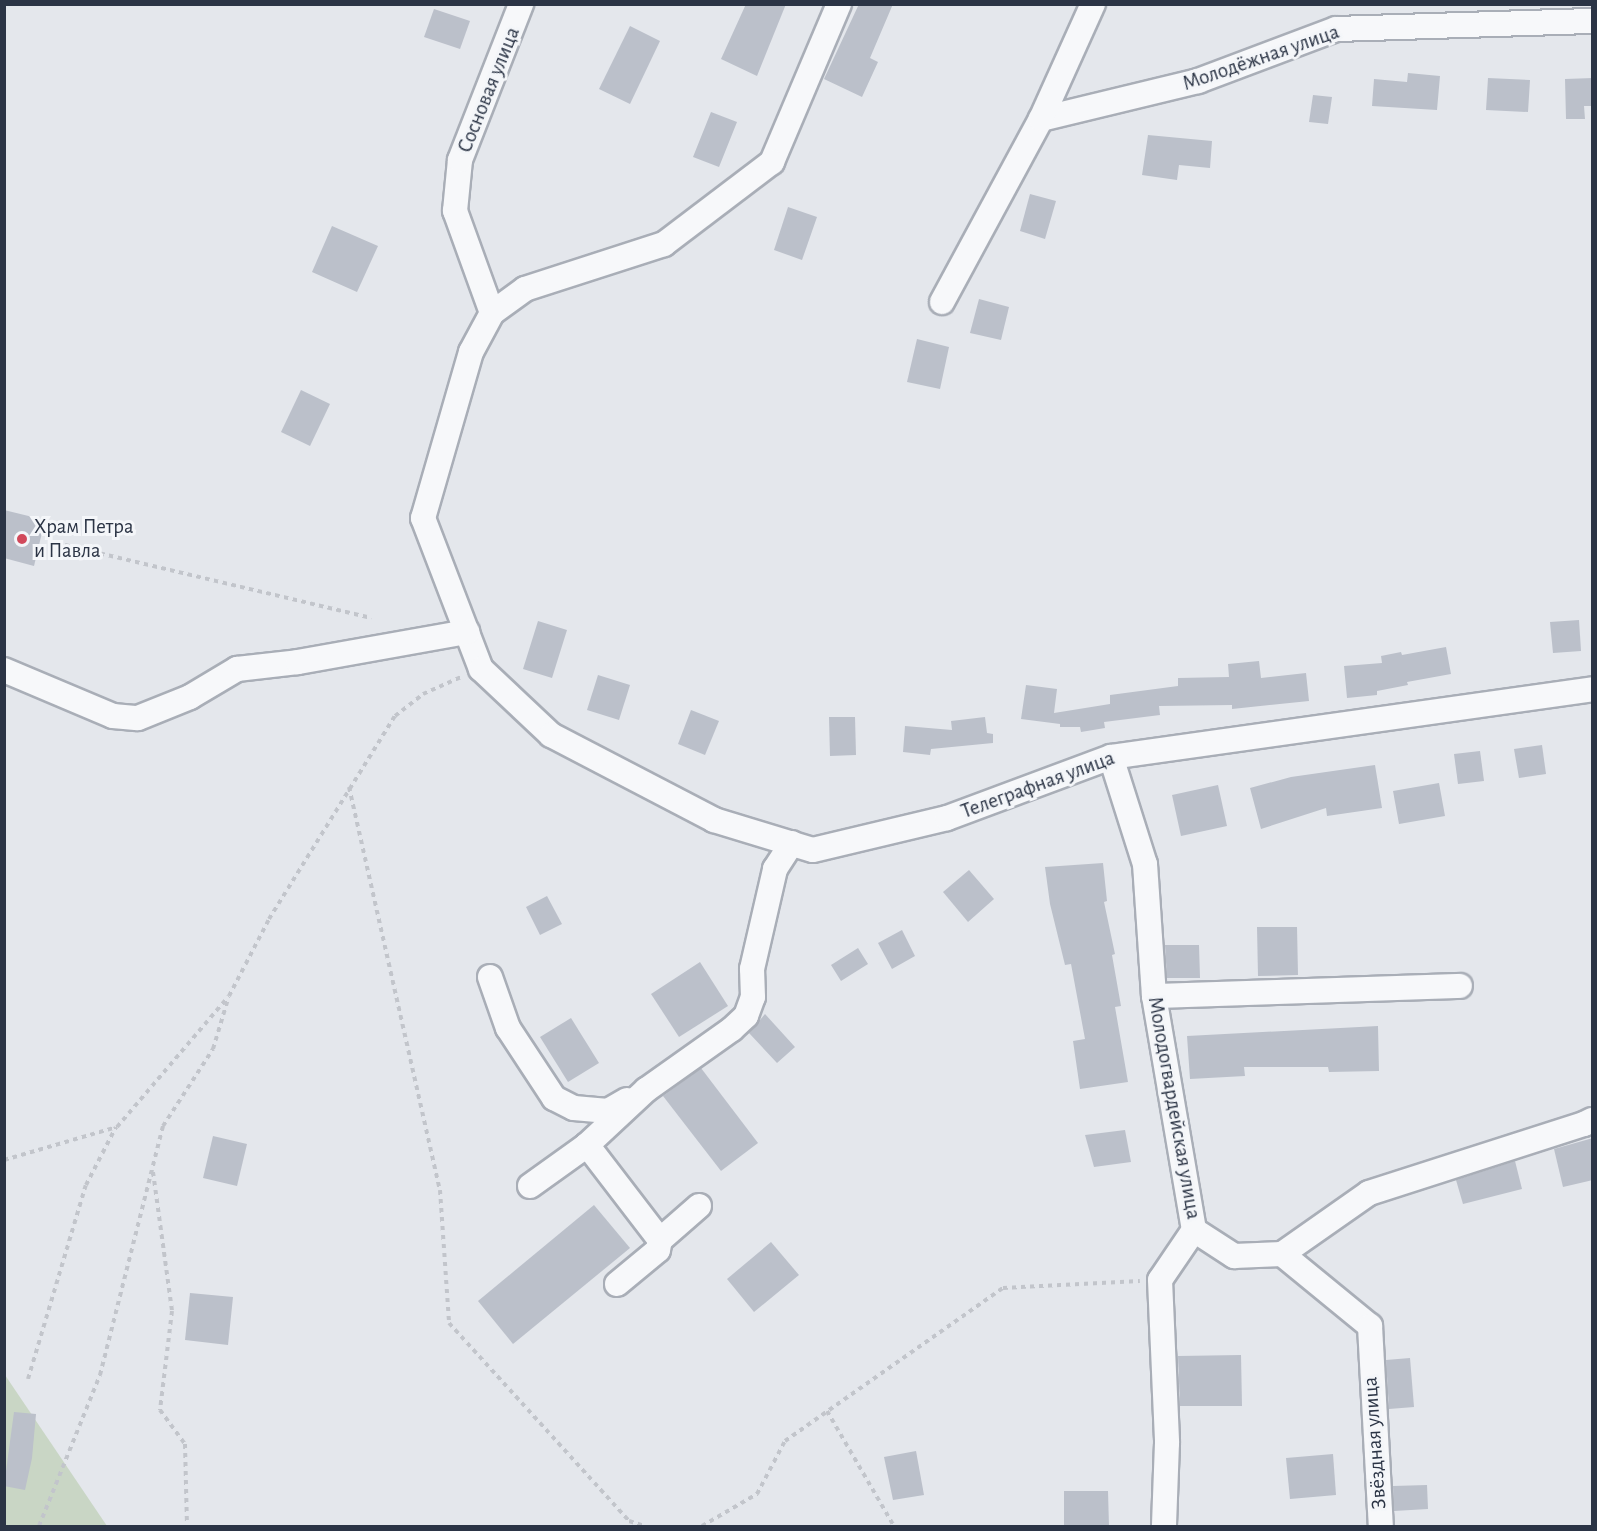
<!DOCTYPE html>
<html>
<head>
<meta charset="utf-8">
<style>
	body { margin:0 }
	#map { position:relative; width:1597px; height:1531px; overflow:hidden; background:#e4e7ec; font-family:"Alegreya Sans",sans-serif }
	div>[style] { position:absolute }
	.green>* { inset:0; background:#c9d6c5 }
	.building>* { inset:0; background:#bbc0ca }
	.path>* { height:4px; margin-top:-2px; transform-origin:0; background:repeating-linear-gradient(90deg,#c2c5cb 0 4.5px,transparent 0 9px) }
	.roads { filter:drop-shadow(2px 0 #a9aeb7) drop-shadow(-2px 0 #a9aeb7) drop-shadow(0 2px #a9aeb7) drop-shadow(0 -2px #a9aeb7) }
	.minor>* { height:24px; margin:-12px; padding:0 12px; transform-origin:12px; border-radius:12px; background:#f7f8fa }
	.dots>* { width:16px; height:16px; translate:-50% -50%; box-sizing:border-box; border:3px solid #f4f6f9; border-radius:50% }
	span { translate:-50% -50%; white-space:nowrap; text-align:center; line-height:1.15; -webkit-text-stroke:6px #f4f6f9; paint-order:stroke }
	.street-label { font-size:21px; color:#2b3445 }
	.poi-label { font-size:21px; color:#2b3445 }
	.left { translate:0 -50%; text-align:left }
	.frame { position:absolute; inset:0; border:6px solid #2b3445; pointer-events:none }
</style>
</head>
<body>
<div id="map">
	<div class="green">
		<div style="clip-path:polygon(5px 1375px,107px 1526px,5px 1526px)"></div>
	</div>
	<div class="building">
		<div style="clip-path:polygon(746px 4px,786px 4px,757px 76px,721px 59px)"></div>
		<div style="clip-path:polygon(859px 4px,893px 4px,870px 58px,878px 62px,862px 97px,824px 79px)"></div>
		<div style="clip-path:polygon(434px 9px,470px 21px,460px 49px,424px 37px)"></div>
		<div style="clip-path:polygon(630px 26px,660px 41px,630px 104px,599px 89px)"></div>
		<div style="clip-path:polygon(1408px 73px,1440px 76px,1437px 110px,1372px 106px,1374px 79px,1407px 82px)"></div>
		<div style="clip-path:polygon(1488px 78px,1530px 80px,1528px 112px,1486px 110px)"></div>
		<div style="clip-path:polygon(1593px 78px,1593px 106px,1584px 106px,1585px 119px,1566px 119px,1565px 79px)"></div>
		<div style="clip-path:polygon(1313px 95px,1332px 97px,1328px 124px,1309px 122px)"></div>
		<div style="clip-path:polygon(711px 112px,737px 122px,719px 167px,693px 157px)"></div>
		<div style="clip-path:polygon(1148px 135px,1212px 141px,1210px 168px,1179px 165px,1177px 180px,1142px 175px)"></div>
		<div style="clip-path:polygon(1030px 194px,1056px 201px,1045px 239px,1020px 231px)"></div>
		<div style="clip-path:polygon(788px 207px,817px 217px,802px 260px,774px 250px)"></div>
		<div style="clip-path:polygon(332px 226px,378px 246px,357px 292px,312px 272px)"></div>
		<div style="clip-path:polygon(979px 299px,1009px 307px,1001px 340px,970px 333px)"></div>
		<div style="clip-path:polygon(917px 339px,949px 347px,940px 389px,907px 382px)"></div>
		<div style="clip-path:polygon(301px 390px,330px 404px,310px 446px,281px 432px)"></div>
		<div style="clip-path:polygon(4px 510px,45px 520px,34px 566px,4px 558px)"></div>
		<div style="clip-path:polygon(1579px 620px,1581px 651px,1553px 653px,1550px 622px)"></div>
		<div style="clip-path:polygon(538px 621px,567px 630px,552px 678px,523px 669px)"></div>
		<div style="clip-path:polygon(1446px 647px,1451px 674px,1407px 682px,1408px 685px,1377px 691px,1377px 695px,1347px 698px,1344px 666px,1382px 663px,1381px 656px,1401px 652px,1402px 655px)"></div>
		<div style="clip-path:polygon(1259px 661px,1261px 678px,1306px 673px,1309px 701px,1232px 709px,1232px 705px,1159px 706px,1160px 715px,1104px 722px,1105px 728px,1081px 732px,1080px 727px,1060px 727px,1060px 724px,1021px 719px,1026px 685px,1057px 689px,1054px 713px,1110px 704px,1110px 695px,1178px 686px,1178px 678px,1229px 677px,1228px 664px)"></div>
		<div style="clip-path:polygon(598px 675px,630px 685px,619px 720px,587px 710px)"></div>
		<div style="clip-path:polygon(691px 710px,719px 721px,705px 755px,678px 744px)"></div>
		<div style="clip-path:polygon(829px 717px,855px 717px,856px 755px,830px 756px)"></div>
		<div style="clip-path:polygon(985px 717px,987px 733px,993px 734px,993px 743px,931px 749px,930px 755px,903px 752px,905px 726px,952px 730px,951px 721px)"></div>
		<div style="clip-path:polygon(1542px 745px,1546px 774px,1519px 778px,1514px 749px)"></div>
		<div style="clip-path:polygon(1480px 751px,1484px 781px,1458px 784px,1454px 754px)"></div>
		<div style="clip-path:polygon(1375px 765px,1382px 808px,1327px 816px,1326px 808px,1261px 829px,1250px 788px,1291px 777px)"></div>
		<div style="clip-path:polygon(1439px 783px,1445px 816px,1399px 824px,1393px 791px)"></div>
		<div style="clip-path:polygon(1218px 785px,1227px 826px,1181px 836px,1172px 795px)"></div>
		<div style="clip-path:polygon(1103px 863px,1107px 901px,1104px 902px,1115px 954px,1112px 955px,1121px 1006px,1115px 1007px,1128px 1082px,1080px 1089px,1073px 1041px,1085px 1039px,1071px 964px,1065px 965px,1050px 904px,1045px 867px)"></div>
		<div style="clip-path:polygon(969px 870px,994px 899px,968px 922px,943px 892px)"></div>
		<div style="clip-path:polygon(547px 896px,562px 924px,540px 935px,526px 907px)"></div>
		<div style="clip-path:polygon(1257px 927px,1297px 927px,1298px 975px,1258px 976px)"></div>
		<div style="clip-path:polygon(902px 930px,915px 956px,892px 969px,878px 943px)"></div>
		<div style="clip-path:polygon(1165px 945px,1199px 945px,1200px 978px,1167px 978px)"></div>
		<div style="clip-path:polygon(858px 948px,868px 964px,841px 981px,831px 965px)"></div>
		<div style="clip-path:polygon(700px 962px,728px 1006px,679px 1037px,651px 994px)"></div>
		<div style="clip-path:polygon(765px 1014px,795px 1047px,777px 1063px,749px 1033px)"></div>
		<div style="clip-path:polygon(571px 1018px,599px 1063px,568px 1082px,540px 1037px)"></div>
		<div style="clip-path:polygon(1378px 1026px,1379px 1071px,1329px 1072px,1328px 1067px,1244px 1067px,1245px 1076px,1190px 1079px,1187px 1036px)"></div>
		<div style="clip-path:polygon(701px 1068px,758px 1143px,721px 1171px,663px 1096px)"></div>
		<div style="clip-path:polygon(1125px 1130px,1131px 1162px,1094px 1167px,1085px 1135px)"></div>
		<div style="clip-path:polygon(213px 1136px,247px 1144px,237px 1186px,203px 1178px)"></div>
		<div style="clip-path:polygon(1593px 1138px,1593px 1180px,1563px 1187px,1554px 1149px)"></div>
		<div style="clip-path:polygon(1515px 1161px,1522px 1189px,1463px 1204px,1456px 1180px)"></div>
		<div style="clip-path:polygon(594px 1205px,630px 1248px,513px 1344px,478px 1301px)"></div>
		<div style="clip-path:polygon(771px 1242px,799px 1275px,754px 1312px,727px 1279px)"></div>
		<div style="clip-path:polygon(190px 1293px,233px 1297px,228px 1345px,185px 1340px)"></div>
		<div style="clip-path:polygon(1241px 1355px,1242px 1406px,1180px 1406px,1178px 1356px)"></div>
		<div style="clip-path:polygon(1410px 1358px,1414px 1407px,1389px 1409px,1386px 1360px)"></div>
		<div style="clip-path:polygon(14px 1412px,36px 1414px,32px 1458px,25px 1490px,4px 1486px)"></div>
		<div style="clip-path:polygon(916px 1451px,924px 1495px,893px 1500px,884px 1457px)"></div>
		<div style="clip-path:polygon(1333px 1454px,1336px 1495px,1290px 1499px,1286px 1458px)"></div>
		<div style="clip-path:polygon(1427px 1485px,1428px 1509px,1394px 1511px,1393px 1486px)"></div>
		<div style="clip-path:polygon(1064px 1491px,1108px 1491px,1109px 1527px,1064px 1527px)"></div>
	</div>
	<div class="path">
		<div style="left:65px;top:545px;width:315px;rotate:13.4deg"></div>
		<div style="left:349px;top:787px;width:413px;rotate:77.3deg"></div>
		<div style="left:440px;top:1190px;width:133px;rotate:86.1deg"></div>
		<div style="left:449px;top:1323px;width:268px;rotate:47.7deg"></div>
		<div style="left:629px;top:1521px;width:16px;rotate:18deg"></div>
		<div style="left:4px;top:1160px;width:118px;rotate:-16.3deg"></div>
		<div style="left:117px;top:1127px;width:172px;rotate:-49.5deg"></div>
		<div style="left:229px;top:996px;width:87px;rotate:-62.5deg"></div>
		<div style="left:269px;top:919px;width:239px;rotate:-58.2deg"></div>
		<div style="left:395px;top:716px;width:36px;rotate:-38deg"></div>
		<div style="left:423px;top:694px;width:42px;rotate:-24.1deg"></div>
		<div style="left:153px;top:1172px;width:140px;rotate:82.2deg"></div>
		<div style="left:172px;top:1311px;width:100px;rotate:96.9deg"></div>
		<div style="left:160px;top:1410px;width:42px;rotate:53.7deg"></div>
		<div style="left:185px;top:1444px;width:82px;rotate:88.6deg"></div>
		<div style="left:28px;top:1379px;width:202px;rotate:-73.4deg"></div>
		<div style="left:86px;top:1185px;width:65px;rotate:-62.7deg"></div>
		<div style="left:827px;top:1411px;width:133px;rotate:59.8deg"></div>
		<div style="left:39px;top:1526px;width:163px;rotate:-68deg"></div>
		<div style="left:100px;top:1375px;width:257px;rotate:-75.8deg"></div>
		<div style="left:163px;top:1126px;width:92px;rotate:-57deg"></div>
		<div style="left:213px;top:1049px;width:52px;rotate:-73.3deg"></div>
		<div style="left:702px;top:1526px;width:64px;rotate:-30.2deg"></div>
		<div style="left:757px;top:1494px;width:60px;rotate:-62.2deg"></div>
		<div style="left:785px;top:1441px;width:266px;rotate:-35.1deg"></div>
		<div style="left:1003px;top:1288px;width:137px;rotate:-2.9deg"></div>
	</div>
	<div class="roads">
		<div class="minor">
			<div style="left:839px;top:4px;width:172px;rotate:113deg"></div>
			<div style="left:772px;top:162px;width:136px;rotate:142.8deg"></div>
			<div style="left:664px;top:244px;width:146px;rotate:162.1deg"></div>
			<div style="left:525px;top:289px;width:41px;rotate:144deg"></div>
			<div style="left:492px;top:313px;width:44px;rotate:118.3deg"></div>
			<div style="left:471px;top:352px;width:173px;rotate:106.1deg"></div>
			<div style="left:423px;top:518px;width:162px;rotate:69deg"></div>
			<div style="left:481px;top:669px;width:96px;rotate:43.3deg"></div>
			<div style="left:551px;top:735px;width:184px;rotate:27.5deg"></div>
			<div style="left:714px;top:820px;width:103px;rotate:16.9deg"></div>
			<div style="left:813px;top:850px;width:138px;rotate:-13.4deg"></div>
			<div style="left:947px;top:818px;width:175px;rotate:-20.4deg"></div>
			<div style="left:1111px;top:757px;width:486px;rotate:-8deg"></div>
			<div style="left:1041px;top:119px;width:162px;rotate:-13.6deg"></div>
			<div style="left:1198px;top:81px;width:147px;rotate:-20.6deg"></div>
			<div style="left:1336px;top:29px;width:256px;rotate:-1.8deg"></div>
			<div style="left:942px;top:302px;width:208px;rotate:-61.6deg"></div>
			<div style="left:1041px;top:119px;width:126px;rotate:-65.7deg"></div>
			<div style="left:492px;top:313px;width:109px;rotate:-109.9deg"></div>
			<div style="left:455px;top:211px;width:51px;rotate:-84.4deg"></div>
			<div style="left:460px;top:160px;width:168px;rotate:-68.6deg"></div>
			<div style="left:4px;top:670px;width:118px;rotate:22.9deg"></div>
			<div style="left:113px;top:716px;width:25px;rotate:5deg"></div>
			<div style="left:138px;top:718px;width:56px;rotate:-22deg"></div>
			<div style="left:190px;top:697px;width:55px;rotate:-30.8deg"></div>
			<div style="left:237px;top:669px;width:61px;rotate:-6.5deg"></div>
			<div style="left:298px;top:662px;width:172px;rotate:-10.1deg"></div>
			<div style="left:1111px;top:757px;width:112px;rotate:72.4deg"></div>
			<div style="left:1145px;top:864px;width:132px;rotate:86.1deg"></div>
			<div style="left:1154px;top:996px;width:237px;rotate:80.3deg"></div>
			<div style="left:1194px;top:1230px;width:60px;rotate:124.2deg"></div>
			<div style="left:1160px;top:1280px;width:163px;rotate:87.5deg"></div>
			<div style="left:1167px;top:1443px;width:83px;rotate:92.1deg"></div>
			<div style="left:490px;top:977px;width:54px;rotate:70.6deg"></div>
			<div style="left:508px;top:1028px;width:84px;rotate:56.7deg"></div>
			<div style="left:554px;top:1098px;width:22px;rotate:27deg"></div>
			<div style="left:574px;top:1108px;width:34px;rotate:5deg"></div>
			<div style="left:608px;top:1111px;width:22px;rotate:-30deg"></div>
			<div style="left:1154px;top:996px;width:306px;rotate:-1.9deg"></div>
			<div style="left:530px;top:1186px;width:70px;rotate:-35.7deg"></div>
			<div style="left:699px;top:1206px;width:52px;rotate:138.9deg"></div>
			<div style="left:660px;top:1240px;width:120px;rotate:-127.5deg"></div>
			<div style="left:587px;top:1145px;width:81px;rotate:-43deg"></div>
			<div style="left:646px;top:1090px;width:105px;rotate:-35.3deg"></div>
			<div style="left:732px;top:1029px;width:19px;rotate:-43deg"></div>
			<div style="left:746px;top:1016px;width:20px;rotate:-70deg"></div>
			<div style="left:753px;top:997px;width:28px;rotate:-92deg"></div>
			<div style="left:752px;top:969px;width:103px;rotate:-77deg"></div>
			<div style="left:775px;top:869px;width:31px;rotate:-57deg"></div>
			<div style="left:1194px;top:1230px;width:48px;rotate:33deg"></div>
			<div style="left:1234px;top:1256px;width:48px;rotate:-2.4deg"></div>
			<div style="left:1282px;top:1254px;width:114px;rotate:39.3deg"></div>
			<div style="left:1370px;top:1326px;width:200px;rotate:86.9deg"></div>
			<div style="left:1282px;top:1254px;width:106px;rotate:-35deg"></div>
			<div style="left:1369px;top:1193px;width:226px;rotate:-17.8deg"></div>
			<div style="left:1584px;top:1124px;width:9px;rotate:-27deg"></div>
			<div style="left:617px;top:1284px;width:53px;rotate:-39.7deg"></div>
			<div style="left:658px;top:1250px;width:10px;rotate:-79deg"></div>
		</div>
	</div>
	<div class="dots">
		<div style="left:22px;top:539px;background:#d1495b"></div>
	</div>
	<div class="street-label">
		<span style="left:1261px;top:58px;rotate:-19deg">Молодёжная улица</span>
		<span style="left:489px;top:90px;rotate:-68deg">Сосновая улица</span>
		<span style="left:1038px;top:785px;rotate:-20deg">Телеграфная улица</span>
		<span style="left:1174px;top:1108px;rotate:80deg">Молодогвардейская улица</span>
		<span style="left:1375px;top:1443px;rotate:-94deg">Звёздная улица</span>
	</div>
	<div class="poi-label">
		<span class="left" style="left:34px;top:539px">Храм Петра<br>и Павла</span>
	</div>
	<div class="frame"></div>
</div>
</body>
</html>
